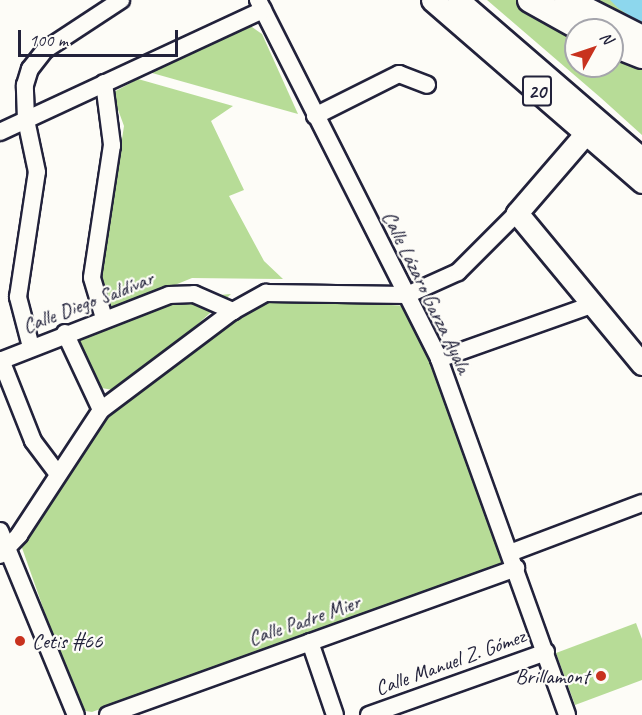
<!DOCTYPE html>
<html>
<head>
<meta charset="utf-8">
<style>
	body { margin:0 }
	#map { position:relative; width:642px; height:715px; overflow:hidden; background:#fdfcf7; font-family:Caveat,sans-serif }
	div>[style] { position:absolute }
	.green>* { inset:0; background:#b7dc97 }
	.water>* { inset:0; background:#8dd7ed }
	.roads { filter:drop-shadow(2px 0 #22223b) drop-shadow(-2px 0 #22223b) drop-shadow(0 2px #22223b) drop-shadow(0 -2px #22223b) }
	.minor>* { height:16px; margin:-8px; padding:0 8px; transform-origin:8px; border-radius:8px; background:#fdfcf7 }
	.major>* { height:21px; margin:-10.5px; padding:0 10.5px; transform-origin:10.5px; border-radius:10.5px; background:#fdfcf7 }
	.highway>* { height:24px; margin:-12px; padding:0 12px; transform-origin:12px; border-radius:12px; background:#fdfcf7 }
	.dots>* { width:16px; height:16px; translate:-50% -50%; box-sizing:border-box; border:3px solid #fdfcf7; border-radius:50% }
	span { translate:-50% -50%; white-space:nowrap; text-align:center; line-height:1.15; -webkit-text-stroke:4.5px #fdfcf7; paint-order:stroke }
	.shield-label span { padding:2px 4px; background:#fdfcf7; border:2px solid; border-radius:4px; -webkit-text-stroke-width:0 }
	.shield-label { font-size:20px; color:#22223b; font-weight:700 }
	.street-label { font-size:21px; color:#22223b }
	.poi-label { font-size:21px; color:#22223b }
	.left { translate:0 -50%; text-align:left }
	.right { translate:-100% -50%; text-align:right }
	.north { position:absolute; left:564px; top:18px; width:60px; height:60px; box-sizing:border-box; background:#fdfcf7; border:2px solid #a5a5ac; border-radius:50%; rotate:50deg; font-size:16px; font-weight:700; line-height:24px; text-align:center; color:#22223b }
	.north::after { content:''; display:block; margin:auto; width:21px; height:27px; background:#c8321e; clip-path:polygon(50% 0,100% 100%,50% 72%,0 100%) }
	.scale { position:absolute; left:18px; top:30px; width:160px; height:27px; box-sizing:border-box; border:3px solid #22223b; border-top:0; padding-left:8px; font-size:18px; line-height:21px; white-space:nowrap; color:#22223b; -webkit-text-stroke:4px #fdfcf7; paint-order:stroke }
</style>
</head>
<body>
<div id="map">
	<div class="green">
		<div style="clip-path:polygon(evenodd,487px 0,642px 0,642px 135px,601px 98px,487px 0,576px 30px,612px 30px,612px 66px,576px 66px,576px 30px)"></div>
		<div style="clip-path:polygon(249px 25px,262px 34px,298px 114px,145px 71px)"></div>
		<div style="clip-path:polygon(138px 79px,233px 106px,211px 121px,244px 190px,229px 196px,264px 261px,283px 279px,192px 278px,116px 309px,108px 305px,100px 284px,124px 126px,112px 93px)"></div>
		<div style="clip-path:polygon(231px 294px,168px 351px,113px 390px,96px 387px,77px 339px,185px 298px)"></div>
		<div style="clip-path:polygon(256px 297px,408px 306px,508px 562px,92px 712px,79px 710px,21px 545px,99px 424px)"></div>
		<div style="clip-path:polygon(636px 623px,642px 639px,642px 680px,575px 705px,556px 653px)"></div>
	</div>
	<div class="water">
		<div style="clip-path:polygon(610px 0,642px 0,642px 24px,618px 8px)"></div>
	</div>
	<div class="roads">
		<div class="minor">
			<div style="left:258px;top:0;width:402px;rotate:63.2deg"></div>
			<div style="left:439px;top:359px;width:378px;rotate:70.2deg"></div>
			<div style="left:104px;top:83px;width:63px;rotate:82.6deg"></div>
			<div style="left:112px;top:145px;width:134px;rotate:98.6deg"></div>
			<div style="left:92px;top:278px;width:42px;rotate:73.3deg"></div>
			<div style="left:315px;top:116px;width:94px;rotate:-26.6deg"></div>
			<div style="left:399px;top:74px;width:30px;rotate:21deg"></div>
			<div style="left:0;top:132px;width:290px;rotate:-24.9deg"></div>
			<div style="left:65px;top:333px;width:85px;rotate:64.9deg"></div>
			<div style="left:31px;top:347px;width:52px;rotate:-104.6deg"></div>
			<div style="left:18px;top:297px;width:126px;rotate:-81.4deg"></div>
			<div style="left:37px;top:172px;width:53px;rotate:-101.9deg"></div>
			<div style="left:26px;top:120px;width:35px;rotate:-92deg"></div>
			<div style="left:25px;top:85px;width:17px;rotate:-73deg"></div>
			<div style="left:30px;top:69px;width:24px;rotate:-52deg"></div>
			<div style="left:45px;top:50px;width:91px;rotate:-33.3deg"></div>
			<div style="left:439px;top:359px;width:164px;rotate:-19.5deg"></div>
			<div style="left:1px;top:360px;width:87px;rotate:68.4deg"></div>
			<div style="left:33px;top:441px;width:40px;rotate:53deg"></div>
			<div style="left:0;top:361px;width:181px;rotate:-21.3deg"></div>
			<div style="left:169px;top:295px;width:25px;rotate:-2deg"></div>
			<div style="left:194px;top:294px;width:43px;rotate:23.6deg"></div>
			<div style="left:0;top:531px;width:199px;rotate:67.6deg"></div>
			<div style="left:510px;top:553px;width:141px;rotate:-20.7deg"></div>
			<div style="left:0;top:555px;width:28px;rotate:-46deg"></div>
			<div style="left:19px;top:535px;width:149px;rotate:-56.7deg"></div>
			<div style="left:101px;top:410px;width:165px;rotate:-36.9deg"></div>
			<div style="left:233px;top:311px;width:38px;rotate:-29deg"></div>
			<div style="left:266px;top:293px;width:141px;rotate:0.8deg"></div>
			<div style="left:407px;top:295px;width:56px;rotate:-24.3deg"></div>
			<div style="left:458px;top:272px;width:83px;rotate:-45deg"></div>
			<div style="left:310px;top:642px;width:77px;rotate:71.1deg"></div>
			<div style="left:108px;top:715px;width:434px;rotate:-19.8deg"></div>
			<div style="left:369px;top:715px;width:188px;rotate:-19.6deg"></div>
		</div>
		<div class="major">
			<div style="left:432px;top:0;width:278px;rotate:40.9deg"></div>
			<div style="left:458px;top:0;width:243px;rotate:40.8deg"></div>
			<div style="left:586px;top:133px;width:106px;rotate:130.8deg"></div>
			<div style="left:517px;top:213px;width:196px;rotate:50.4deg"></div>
		</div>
		<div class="highway">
			<div style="left:530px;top:0;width:62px;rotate:29.1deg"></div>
			<div style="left:567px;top:0;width:84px;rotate:26.9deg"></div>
			<div style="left:612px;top:44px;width:32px;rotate:22deg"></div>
		</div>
	</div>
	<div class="dots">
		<div style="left:20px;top:641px;background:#c8321e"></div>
		<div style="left:601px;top:676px;background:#c8321e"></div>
	</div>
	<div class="shield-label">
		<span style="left:537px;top:91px">20</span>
	</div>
	<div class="street-label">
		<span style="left:427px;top:292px;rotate:64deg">Calle Lázaro Garza Ayala</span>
		<span style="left:88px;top:302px;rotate:-21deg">Calle Diego Saldívar</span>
		<span style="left:304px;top:620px;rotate:-19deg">Calle Padre Mier</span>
		<span style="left:450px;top:662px;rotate:-20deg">Calle Manuel Z. Gómez</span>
	</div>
	<div class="poi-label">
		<span class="left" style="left:32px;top:641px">Cetis #66</span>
		<span class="right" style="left:589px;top:676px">Brillamont</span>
	</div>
	<div class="north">N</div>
	<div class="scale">100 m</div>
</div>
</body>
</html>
